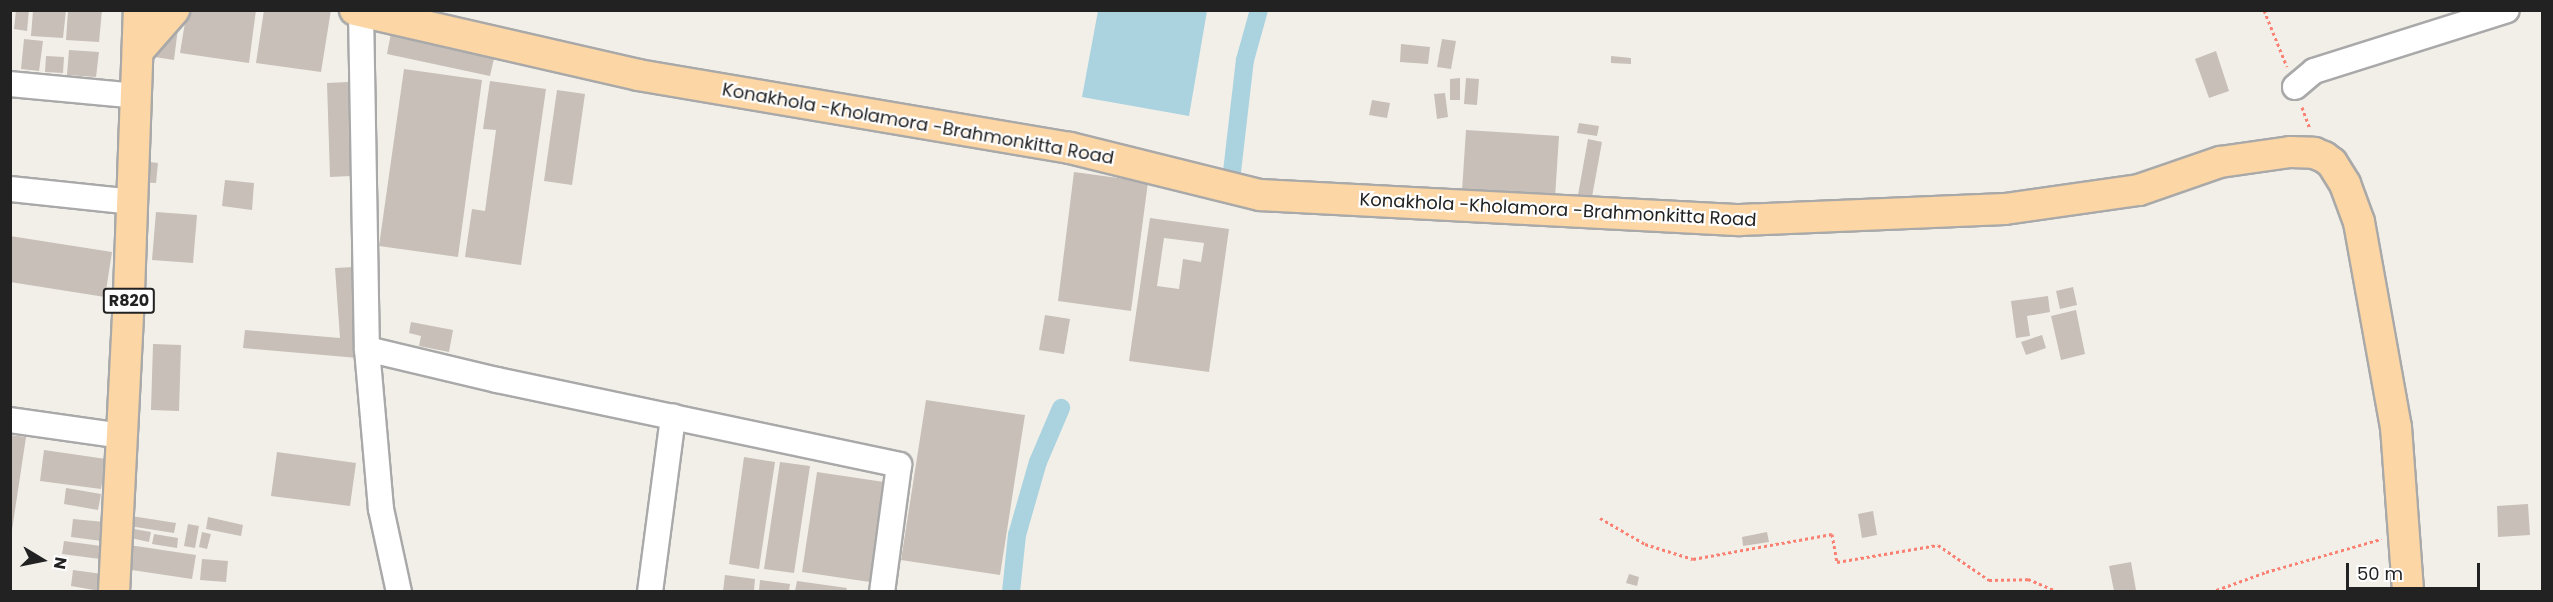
<!DOCTYPE html>
<html>
<head>
<meta charset="utf-8">
<style>
	body { margin:0 }
	#map { position:relative; width:2553px; height:602px; overflow:hidden; background:#f2efe9; font-family:Poppins,sans-serif }
	div>[style] { position:absolute }
	.water>* { inset:0; background:#aad3df }
	.canal>* { height:18px; margin:-9px; padding:0 9px; transform-origin:9px; border-radius:9px; background:#aad3df }
	.building>* { inset:0; background:#c7bfb8 }
	.path>* { height:3px; margin-top:-1.5px; transform-origin:0; background:repeating-linear-gradient(90deg,#fa8072 0 3px,transparent 0 6px) }
	.roads { filter:drop-shadow(2px 0 #a9a9a9) drop-shadow(-2px 0 #a9a9a9) drop-shadow(0 2px #a9a9a9) drop-shadow(0 -2px #a9a9a9) }
	.minor>* { height:24px; margin:-12px; padding:0 12px; transform-origin:12px; border-radius:12px; background:#fff }
	.major>* { height:30px; margin:-15px; padding:0 15px; transform-origin:15px; border-radius:15px; background:#fcd6a4 }
	span { translate:-50% -50%; white-space:nowrap; text-align:center; line-height:1.15; -webkit-text-stroke:4.5px #fff; paint-order:stroke }
	.shield-label span { padding:2px 4px; background:#fff; border:2px solid; border-radius:4px; -webkit-text-stroke-width:0 }
	.shield-label { font-size:16px; color:#222; font-weight:700 }
	.street-label { font-size:18px; color:#222 }
	.frame { position:absolute; inset:0; border:12px solid #222; pointer-events:none }
	.north { position:absolute; left:12px; top:530px; width:60px; height:60px; -webkit-text-stroke:4px #fff; paint-order:stroke; rotate:100deg; font-size:16px; font-weight:700; line-height:24px; text-align:center; color:#222 }
	.north::after { content:''; display:block; margin:auto; width:21px; height:27px; background:#222; clip-path:polygon(50% 0,100% 100%,50% 72%,0 100%) }
	.scale { position:absolute; left:2346px; top:563px; width:134px; height:27px; box-sizing:border-box; border:3px solid #222; border-top:0; padding-left:8px; font-size:18px; line-height:21px; white-space:nowrap; color:#222; -webkit-text-stroke:4px #fff; paint-order:stroke }
</style>
</head>
<body>
<div id="map">
	<div class="water">
		<div style="clip-path:polygon(1098px 11px,1207px 11px,1189px 116px,1082px 97px)"></div>
	</div>
	<div class="canal">
		<div style="left:1230px;top:189px;width:130px;rotate:-83.4deg"></div>
		<div style="left:1245px;top:60px;width:52px;rotate:-74.4deg"></div>
		<div style="left:1011px;top:592px;width:57px;rotate:-84deg"></div>
		<div style="left:1017px;top:535px;width:76px;rotate:-74deg"></div>
		<div style="left:1038px;top:462px;width:59px;rotate:-66.9deg"></div>
	</div>
	<div class="building">
		<div style="clip-path:polygon(16px 10px,29px 10px,27px 31px,14px 29px)"></div>
		<div style="clip-path:polygon(33px 10px,66px 10px,63px 38px,31px 36px)"></div>
		<div style="clip-path:polygon(68px 10px,102px 10px,99px 42px,66px 40px)"></div>
		<div style="clip-path:polygon(187px 10px,256px 10px,249px 63px,180px 53px)"></div>
		<div style="clip-path:polygon(264px 10px,331px 10px,321px 72px,256px 63px)"></div>
		<div style="clip-path:polygon(179px 20px,174px 60px,155px 57px,160px 38px)"></div>
		<div style="clip-path:polygon(391px 33px,495px 54px,490px 76px,387px 54px)"></div>
		<div style="clip-path:polygon(24px 39px,43px 41px,39px 71px,21px 69px)"></div>
		<div style="clip-path:polygon(1442px 39px,1456px 41px,1451px 69px,1437px 67px)"></div>
		<div style="clip-path:polygon(1401px 44px,1430px 47px,1428px 64px,1400px 62px)"></div>
		<div style="clip-path:polygon(69px 50px,99px 52px,96px 77px,67px 75px)"></div>
		<div style="clip-path:polygon(2216px 51px,2229px 91px,2209px 98px,2195px 59px)"></div>
		<div style="clip-path:polygon(46px 56px,64px 57px,63px 73px,45px 72px)"></div>
		<div style="clip-path:polygon(1611px 56px,1631px 58px,1631px 64px,1611px 63px)"></div>
		<div style="clip-path:polygon(404px 69px,482px 80px,458px 257px,379px 246px)"></div>
		<div style="clip-path:polygon(1460px 78px,1460px 100px,1450px 100px,1450px 79px)"></div>
		<div style="clip-path:polygon(1466px 78px,1479px 79px,1477px 105px,1464px 104px)"></div>
		<div style="clip-path:polygon(490px 81px,546px 89px,521px 265px,465px 257px,472px 209px,485px 211px,496px 130px,483px 129px)"></div>
		<div style="clip-path:polygon(348px 82px,351px 176px,330px 177px,327px 83px)"></div>
		<div style="clip-path:polygon(557px 90px,585px 94px,572px 185px,544px 181px)"></div>
		<div style="clip-path:polygon(1445px 93px,1448px 117px,1437px 119px,1434px 94px)"></div>
		<div style="clip-path:polygon(1372px 100px,1390px 103px,1387px 118px,1369px 115px)"></div>
		<div style="clip-path:polygon(1579px 123px,1599px 126px,1597px 136px,1577px 133px)"></div>
		<div style="clip-path:polygon(1466px 130px,1559px 136px,1554px 213px,1461px 206px)"></div>
		<div style="clip-path:polygon(1588px 139px,1602px 142px,1590px 208px,1576px 206px)"></div>
		<div style="clip-path:polygon(141px 161px,158px 163px,156px 183px,139px 182px)"></div>
		<div style="clip-path:polygon(1074px 172px,1148px 182px,1131px 311px,1058px 301px)"></div>
		<div style="clip-path:polygon(225px 180px,254px 183px,252px 210px,222px 206px)"></div>
		<div style="clip-path:polygon(156px 212px,197px 215px,193px 263px,152px 260px)"></div>
		<div style="clip-path:polygon(evenodd,1150px 218px,1229px 229px,1209px 372px,1129px 361px,1150px 218px,1164px 238px,1204px 243px,1201px 262px,1183px 259px,1179px 289px,1157px 286px,1164px 238px)"></div>
		<div style="clip-path:polygon(10px 236px,112px 252px,105px 297px,10px 282px)"></div>
		<div style="clip-path:polygon(354px 267px,358px 358px,243px 348px,245px 330px,340px 338px,335px 268px)"></div>
		<div style="clip-path:polygon(2073px 287px,2077px 305px,2060px 309px,2056px 291px)"></div>
		<div style="clip-path:polygon(2048px 296px,2050px 312px,2027px 316px,2030px 336px,2016px 338px,2011px 301px)"></div>
		<div style="clip-path:polygon(2076px 310px,2085px 354px,2061px 360px,2051px 316px)"></div>
		<div style="clip-path:polygon(1045px 315px,1070px 319px,1064px 354px,1039px 350px)"></div>
		<div style="clip-path:polygon(411px 322px,453px 330px,449px 352px,419px 346px,421px 336px,409px 333px)"></div>
		<div style="clip-path:polygon(2042px 335px,2046px 348px,2026px 355px,2021px 342px)"></div>
		<div style="clip-path:polygon(153px 344px,181px 345px,179px 411px,151px 410px)"></div>
		<div style="clip-path:polygon(926px 400px,1025px 415px,1000px 575px,901px 560px)"></div>
		<div style="clip-path:polygon(10px 435px,26px 437px,12px 530px,10px 530px)"></div>
		<div style="clip-path:polygon(44px 450px,106px 459px,101px 489px,40px 481px)"></div>
		<div style="clip-path:polygon(277px 452px,356px 463px,350px 506px,271px 496px)"></div>
		<div style="clip-path:polygon(744px 457px,775px 462px,759px 569px,729px 564px)"></div>
		<div style="clip-path:polygon(780px 462px,810px 466px,794px 573px,764px 569px)"></div>
		<div style="clip-path:polygon(817px 472px,884px 482px,870px 582px,802px 572px)"></div>
		<div style="clip-path:polygon(66px 488px,101px 494px,98px 510px,64px 504px)"></div>
		<div style="clip-path:polygon(2528px 504px,2530px 535px,2498px 537px,2497px 506px)"></div>
		<div style="clip-path:polygon(1873px 511px,1877px 535px,1862px 538px,1858px 514px)"></div>
		<div style="clip-path:polygon(125px 515px,176px 523px,174px 533px,123px 525px)"></div>
		<div style="clip-path:polygon(208px 517px,243px 525px,241px 536px,206px 529px)"></div>
		<div style="clip-path:polygon(73px 519px,104px 522px,102px 541px,71px 537px)"></div>
		<div style="clip-path:polygon(188px 524px,199px 526px,195px 548px,184px 546px)"></div>
		<div style="clip-path:polygon(128px 528px,151px 532px,149px 542px,126px 537px)"></div>
		<div style="clip-path:polygon(202px 532px,211px 534px,207px 549px,199px 547px)"></div>
		<div style="clip-path:polygon(1767px 532px,1769px 542px,1743px 546px,1742px 537px)"></div>
		<div style="clip-path:polygon(154px 534px,178px 538px,177px 548px,152px 544px)"></div>
		<div style="clip-path:polygon(64px 541px,101px 546px,100px 559px,62px 554px)"></div>
		<div style="clip-path:polygon(129px 545px,196px 555px,192px 579px,125px 569px)"></div>
		<div style="clip-path:polygon(202px 559px,228px 561px,226px 582px,200px 580px)"></div>
		<div style="clip-path:polygon(2131px 562px,2136px 590px,2114px 591px,2109px 566px)"></div>
		<div style="clip-path:polygon(73px 570px,102px 574px,100px 591px,71px 586px)"></div>
		<div style="clip-path:polygon(1629px 574px,1639px 577px,1637px 586px,1626px 583px)"></div>
		<div style="clip-path:polygon(725px 575px,755px 579px,754px 591px,723px 591px)"></div>
		<div style="clip-path:polygon(760px 580px,790px 584px,789px 591px,759px 591px)"></div>
		<div style="clip-path:polygon(797px 581px,847px 588px,846px 591px,795px 591px)"></div>
	</div>
	<div class="path">
		<div style="left:2264px;top:10px;width:61px;rotate:68deg"></div>
		<div style="left:2302px;top:107px;width:23px;rotate:70deg"></div>
		<div style="left:1600px;top:518px;width:52px;rotate:30deg"></div>
		<div style="left:1645px;top:544px;width:50px;rotate:17.4deg"></div>
		<div style="left:1693px;top:559px;width:141px;rotate:-10.2deg"></div>
		<div style="left:1832px;top:534px;width:28px;rotate:80deg"></div>
		<div style="left:1837px;top:562px;width:102px;rotate:-9.6deg"></div>
		<div style="left:1938px;top:545px;width:62px;rotate:34.5deg"></div>
		<div style="left:1989px;top:580px;width:39px;rotate:-1deg"></div>
		<div style="left:2028px;top:579px;width:33px;rotate:23deg"></div>
		<div style="left:2211px;top:592px;width:59px;rotate:-20deg"></div>
		<div style="left:2266px;top:572px;width:120px;rotate:-16deg"></div>
	</div>
	<div class="roads">
		<div class="minor">
			<div style="left:361px;top:11px;width:338px;rotate:89deg"></div>
			<div style="left:367px;top:349px;width:161px;rotate:85deg"></div>
			<div style="left:381px;top:509px;width:85px;rotate:77.8deg"></div>
			<div style="left:10px;top:84px;width:128px;rotate:5.4deg"></div>
			<div style="left:2295px;top:87px;width:25px;rotate:-40deg"></div>
			<div style="left:2314px;top:71px;width:202px;rotate:-17.5deg"></div>
			<div style="left:10px;top:189px;width:124px;rotate:6deg"></div>
			<div style="left:367px;top:349px;width:134px;rotate:13.4deg"></div>
			<div style="left:497px;top:380px;width:411px;rotate:11.9deg"></div>
			<div style="left:899px;top:465px;width:128px;rotate:97.6deg"></div>
			<div style="left:10px;top:420px;width:113px;rotate:8.1deg"></div>
			<div style="left:650px;top:592px;width:177px;rotate:-82.5deg"></div>
		</div>
		<div class="major">
			<div style="left:355px;top:10px;width:290px;rotate:12.9deg"></div>
			<div style="left:638px;top:75px;width:438px;rotate:9.6deg"></div>
			<div style="left:1070px;top:148px;width:196px;rotate:13.9deg"></div>
			<div style="left:1260px;top:195px;width:481px;rotate:3deg"></div>
			<div style="left:1740px;top:220px;width:265px;rotate:-2.4deg"></div>
			<div style="left:2005px;top:209px;width:135px;rotate:-8.1deg"></div>
			<div style="left:2139px;top:190px;width:86px;rotate:-19.1deg"></div>
			<div style="left:2220px;top:162px;width:71px;rotate:-8.1deg"></div>
			<div style="left:2290px;top:152px;width:24px;rotate:2deg"></div>
			<div style="left:2314px;top:153px;width:11px;rotate:22deg"></div>
			<div style="left:2324px;top:157px;width:10px;rotate:37deg"></div>
			<div style="left:2332px;top:163px;width:25px;rotate:58deg"></div>
			<div style="left:2345px;top:184px;width:40px;rotate:69.8deg"></div>
			<div style="left:2359px;top:222px;width:208px;rotate:79.8deg"></div>
			<div style="left:2396px;top:427px;width:165px;rotate:85.8deg"></div>
			<div style="left:138px;top:51px;width:55px;rotate:-48.7deg"></div>
			<div style="left:114px;top:592px;width:299px;rotate:-87.1deg"></div>
			<div style="left:129px;top:293px;width:283px;rotate:-88deg"></div>
		</div>
	</div>
	<div class="shield-label">
		<span style="left:129px;top:301px">R820</span>
	</div>
	<div class="street-label">
		<span style="left:918px;top:124px;rotate:10deg">Konakhola -Kholamora -Brahmonkitta Road</span>
		<span style="left:1558px;top:210px;rotate:3deg">Konakhola -Kholamora -Brahmonkitta Road</span>
	</div>
	<div class="frame"></div>
	<div class="north">N</div>
	<div class="scale">50 m</div>
</div>
</body>
</html>
